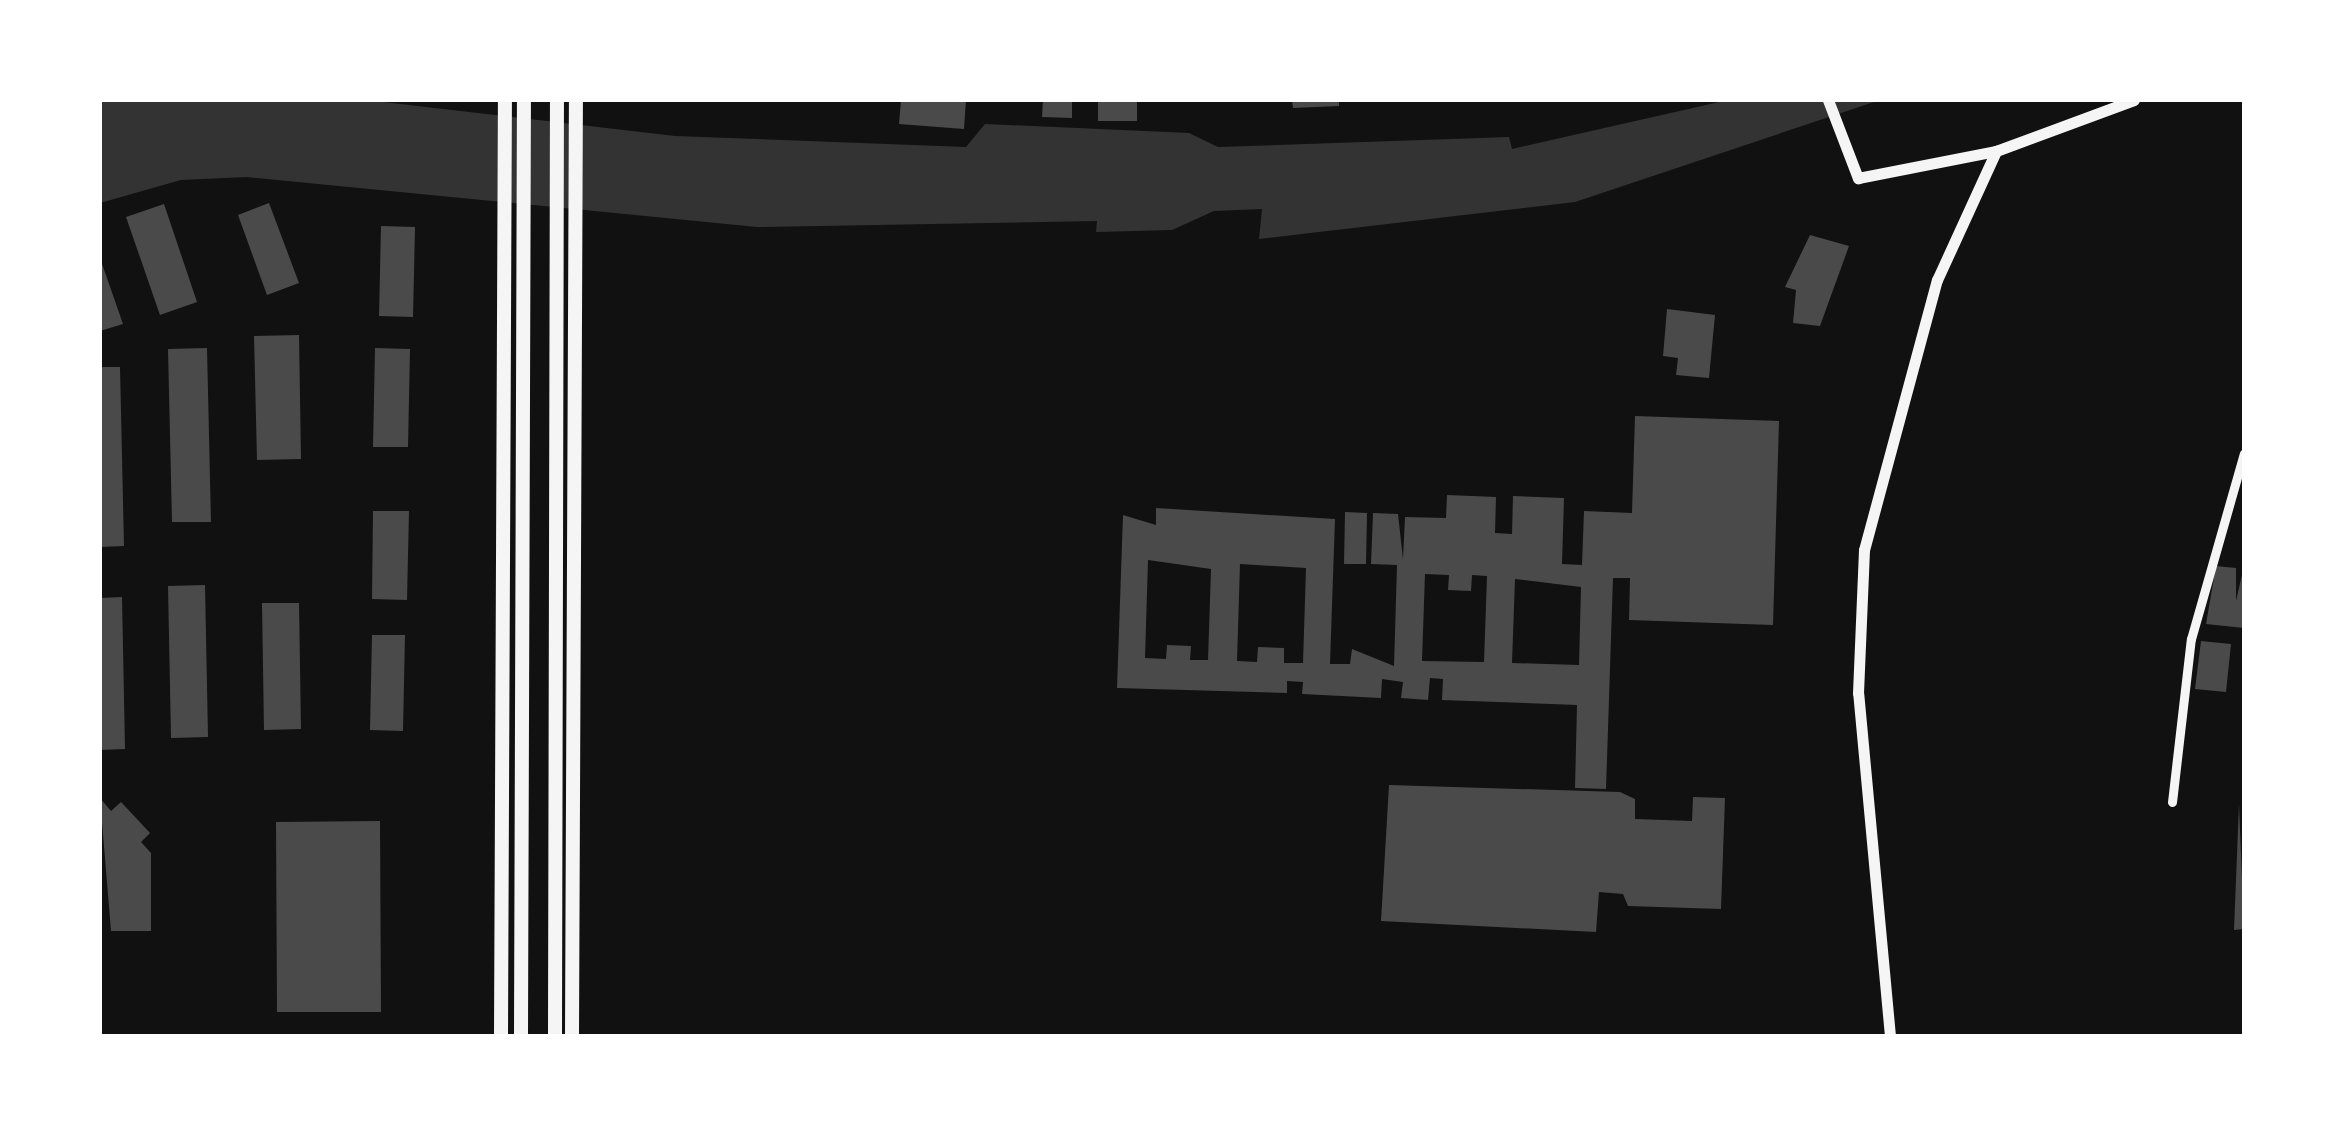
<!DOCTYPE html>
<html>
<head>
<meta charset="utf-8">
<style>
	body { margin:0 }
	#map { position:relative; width:2344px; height:1136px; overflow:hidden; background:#111; font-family:Helvetica,sans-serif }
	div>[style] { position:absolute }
	.water>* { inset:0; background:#333 }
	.building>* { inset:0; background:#4a4a4a }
	.minor>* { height:9px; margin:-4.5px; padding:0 4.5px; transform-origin:4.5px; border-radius:4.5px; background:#f5f5f5 }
	.tertiary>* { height:11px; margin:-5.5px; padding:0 5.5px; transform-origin:5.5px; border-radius:5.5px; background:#f5f5f5 }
	.primary>* { height:14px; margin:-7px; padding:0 7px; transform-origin:7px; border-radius:7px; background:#f5f5f5 }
	.trunk>* { height:14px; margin:-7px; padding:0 7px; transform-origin:7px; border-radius:7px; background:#f5f5f5 }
	span { translate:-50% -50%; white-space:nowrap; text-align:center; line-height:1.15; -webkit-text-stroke:8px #fff; paint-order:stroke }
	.frame { position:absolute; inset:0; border:102px solid #fff; pointer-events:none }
</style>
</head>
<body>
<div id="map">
	<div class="water">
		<div style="clip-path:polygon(100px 100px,366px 100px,675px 136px,966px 147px,985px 124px,1189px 133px,1218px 147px,1509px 137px,1512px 149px,1728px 100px,1880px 100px,1575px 202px,1259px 239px,1262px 209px,1214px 211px,1172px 230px,1096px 232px,1097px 221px,757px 227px,247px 177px,181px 180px,100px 203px)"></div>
	</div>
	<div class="building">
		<div style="clip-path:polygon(901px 100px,966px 100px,964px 129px,899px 124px)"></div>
		<div style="clip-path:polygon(1043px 100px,1072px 100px,1072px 118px,1042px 117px)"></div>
		<div style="clip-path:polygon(1098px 100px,1137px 100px,1137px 121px,1098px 121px)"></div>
		<div style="clip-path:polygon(1292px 100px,1339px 100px,1339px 106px,1293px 108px)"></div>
		<div style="clip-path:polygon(269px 203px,299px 283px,267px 295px,238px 215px)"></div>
		<div style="clip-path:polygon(164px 204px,197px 302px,160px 315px,126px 217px)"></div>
		<div style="clip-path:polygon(381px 226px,415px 227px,413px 317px,379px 316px)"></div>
		<div style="clip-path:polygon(1810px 235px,1849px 246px,1820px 326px,1793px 323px,1796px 290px,1785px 287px)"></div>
		<div style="clip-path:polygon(100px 258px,123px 324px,100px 331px)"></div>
		<div style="clip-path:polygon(1667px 309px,1715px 315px,1709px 378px,1676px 375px,1678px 358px,1663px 356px)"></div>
		<div style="clip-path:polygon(299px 335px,301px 459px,257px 460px,254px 336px)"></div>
		<div style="clip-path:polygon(207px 348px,211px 522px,172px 522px,168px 349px)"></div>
		<div style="clip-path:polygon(375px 348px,410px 349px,408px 447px,373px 447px)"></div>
		<div style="clip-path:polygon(100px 367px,120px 367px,124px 546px,100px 547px)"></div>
		<div style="clip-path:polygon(evenodd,1635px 416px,1779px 421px,1773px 625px,1629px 620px,1630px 578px,1613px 578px,1606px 789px,1575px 788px,1577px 705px,1442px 700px,1443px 679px,1430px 678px,1428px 700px,1401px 698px,1403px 682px,1382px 679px,1381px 698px,1302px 694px,1303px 682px,1287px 681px,1287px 693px,1117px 688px,1123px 515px,1156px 525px,1156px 508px,1335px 519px,1330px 664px,1350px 664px,1352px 649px,1394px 666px,1397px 565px,1371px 564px,1373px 513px,1398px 514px,1403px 559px,1405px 517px,1446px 518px,1447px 495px,1496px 497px,1495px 533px,1512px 534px,1513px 496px,1564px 498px,1562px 564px,1582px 565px,1584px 511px,1632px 513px,1635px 416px,1148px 560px,1211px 569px,1208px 660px,1190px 660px,1191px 646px,1167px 645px,1166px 659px,1145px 658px,1148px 560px,1635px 416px,1240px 564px,1306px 568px,1303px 663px,1284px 663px,1284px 648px,1258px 647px,1257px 662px,1237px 661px,1240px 564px,1635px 416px,1425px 574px,1449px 575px,1448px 590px,1471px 591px,1472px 575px,1487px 576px,1484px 662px,1422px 661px,1425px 574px,1635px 416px,1515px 579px,1581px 587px,1579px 665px,1512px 663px,1515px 579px)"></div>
		<div style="clip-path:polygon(373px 511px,409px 511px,407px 600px,372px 599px)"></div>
		<div style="clip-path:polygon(1345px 512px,1367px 513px,1366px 564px,1344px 564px)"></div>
		<div style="clip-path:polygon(2216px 566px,2236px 568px,2236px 601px,2244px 566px,2244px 628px,2206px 624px)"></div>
		<div style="clip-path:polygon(205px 585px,208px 737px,171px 738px,168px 586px)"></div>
		<div style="clip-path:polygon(122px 597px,125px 749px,100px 750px,100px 598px)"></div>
		<div style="clip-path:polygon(262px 603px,299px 603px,301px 729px,264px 730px)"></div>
		<div style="clip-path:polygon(372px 635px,405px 635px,403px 731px,370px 730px)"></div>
		<div style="clip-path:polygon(2201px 641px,2231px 644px,2226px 692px,2195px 689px)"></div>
		<div style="clip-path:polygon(1389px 785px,1620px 792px,1635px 799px,1635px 819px,1692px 821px,1693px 797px,1725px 798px,1721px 909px,1628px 906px,1623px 894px,1599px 892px,1596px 932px,1381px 921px)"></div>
		<div style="clip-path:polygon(100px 798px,111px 811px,121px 802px,150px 833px,141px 842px,151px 853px,151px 931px,111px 931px)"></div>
		<div style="clip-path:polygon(2239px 804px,2244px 929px,2234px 930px)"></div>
		<div style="clip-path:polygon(380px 821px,381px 1012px,277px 1012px,276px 822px)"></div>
	</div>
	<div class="minor">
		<div style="left:2172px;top:802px;width:164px;rotate:-83.4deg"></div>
		<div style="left:2191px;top:639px;width:193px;rotate:-74.1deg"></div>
	</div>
	<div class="tertiary">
		<div style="left:1828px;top:100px;width:84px;rotate:69deg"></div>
		<div style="left:1858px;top:178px;width:141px;rotate:-11.1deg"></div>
		<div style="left:1996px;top:151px;width:147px;rotate:-20.3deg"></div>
		<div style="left:1890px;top:1036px;width:344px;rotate:-95.3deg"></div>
		<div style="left:1858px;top:693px;width:143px;rotate:-87.6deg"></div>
		<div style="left:1864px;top:550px;width:280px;rotate:-74.9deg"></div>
		<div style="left:1937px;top:280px;width:142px;rotate:-65.4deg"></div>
	</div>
	<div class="primary">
		<div style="left:501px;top:1036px;width:936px;rotate:-89.76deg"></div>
		<div style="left:572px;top:1036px;width:936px;rotate:-89.76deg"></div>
	</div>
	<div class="trunk">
		<div style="left:521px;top:1036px;width:936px;rotate:-89.82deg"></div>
		<div style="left:555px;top:1036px;width:936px;rotate:-89.88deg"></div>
	</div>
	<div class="frame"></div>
</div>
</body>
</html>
